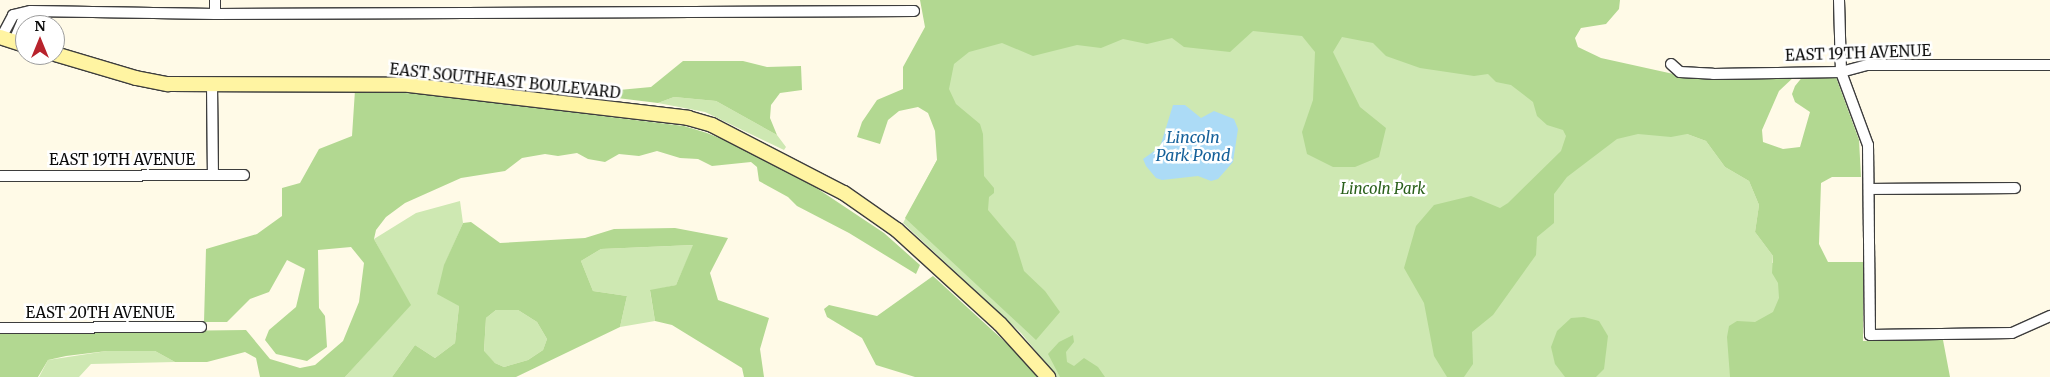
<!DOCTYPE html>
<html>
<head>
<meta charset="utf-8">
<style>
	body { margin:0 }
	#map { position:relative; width:2050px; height:377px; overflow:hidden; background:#fffae7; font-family:Merriweather,serif }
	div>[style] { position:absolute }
	.green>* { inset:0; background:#cee8b2 }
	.forest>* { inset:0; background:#b2d891 }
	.water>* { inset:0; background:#acdbf6 }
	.roads { filter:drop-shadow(1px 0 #3d3d3d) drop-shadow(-1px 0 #3d3d3d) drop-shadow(0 1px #3d3d3d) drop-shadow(0 -1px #3d3d3d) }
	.street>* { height:10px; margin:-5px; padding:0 5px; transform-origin:5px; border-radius:5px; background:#fff }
	.secondary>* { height:14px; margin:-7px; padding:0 7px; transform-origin:7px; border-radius:7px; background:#fff4a2 }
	span { translate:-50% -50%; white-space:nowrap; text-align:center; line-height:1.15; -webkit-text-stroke:5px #fff; paint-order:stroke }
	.street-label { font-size:15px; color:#0a0a0a }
	.park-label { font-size:15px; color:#2a601b; font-style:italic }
	.water-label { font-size:16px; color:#15619a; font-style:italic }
	.north { position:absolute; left:15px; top:15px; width:50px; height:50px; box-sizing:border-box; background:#fff; border:1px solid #9d9d9d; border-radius:50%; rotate:0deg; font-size:14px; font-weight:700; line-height:20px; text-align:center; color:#0a0a0a }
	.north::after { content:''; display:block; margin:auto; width:18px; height:22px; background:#b8232c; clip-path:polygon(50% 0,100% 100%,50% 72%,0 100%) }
</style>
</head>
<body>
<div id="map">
	<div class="green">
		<div style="clip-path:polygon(1524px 8px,1687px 134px,1706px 141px,1725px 167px,1749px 181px,1759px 205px,1755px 232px,1773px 256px,1772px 263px,1863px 262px,1863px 341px,1943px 340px,1943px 377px,1057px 377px,1021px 333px,903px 223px,937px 160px,937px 23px)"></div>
		<div style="clip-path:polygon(674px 97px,716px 101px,777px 135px,786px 147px,784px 150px,705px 112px,658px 103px)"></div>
		<div style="clip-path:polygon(460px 201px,463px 223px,445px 264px,459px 306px,455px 343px,435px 358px,415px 345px,392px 377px,345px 377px,410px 305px,374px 239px,416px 213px)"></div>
		<div style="clip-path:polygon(694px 245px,676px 285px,650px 291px,655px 321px,620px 327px,627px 296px,593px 291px,581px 261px,601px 249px)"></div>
		<div style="clip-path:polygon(496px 310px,518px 310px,537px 322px,547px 339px,543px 350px,528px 360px,504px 367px,495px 363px,484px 352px,486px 318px)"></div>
		<div style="clip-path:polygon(107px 351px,155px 351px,175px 362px,91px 364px,79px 377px,39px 377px,48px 360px)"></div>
	</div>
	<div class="forest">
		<div style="clip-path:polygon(920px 0,1620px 0,1619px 9px,1606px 24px,1581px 28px,1575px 38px,1578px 47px,1601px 58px,1678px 75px,1796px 75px,1779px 91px,1762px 130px,1763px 142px,1783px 149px,1800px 147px,1810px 112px,1795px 102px,1792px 94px,1795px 86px,1804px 75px,1836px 77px,1859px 140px,1861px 177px,1832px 177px,1821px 183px,1819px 244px,1828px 262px,1863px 262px,1863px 341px,1943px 340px,1950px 377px,1730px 377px,1727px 337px,1729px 326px,1737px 321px,1755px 322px,1773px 312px,1779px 298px,1778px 283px,1772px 273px,1773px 256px,1755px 232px,1759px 205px,1749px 181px,1725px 167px,1706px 141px,1687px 134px,1671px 137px,1638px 134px,1617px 139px,1567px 177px,1554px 194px,1554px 223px,1537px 237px,1536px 255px,1493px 315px,1472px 332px,1473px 364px,1464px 377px,1447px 377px,1434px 356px,1424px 303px,1404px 268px,1416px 226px,1434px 205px,1471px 196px,1500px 208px,1508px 203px,1561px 151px,1566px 136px,1563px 130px,1547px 125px,1537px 116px,1533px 102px,1511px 85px,1496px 82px,1488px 74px,1474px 76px,1420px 68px,1386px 56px,1373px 43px,1342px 37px,1333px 52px,1360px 107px,1386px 128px,1379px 157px,1355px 167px,1333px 167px,1307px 154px,1302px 132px,1313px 100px,1315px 52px,1302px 36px,1253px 31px,1230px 52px,1184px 47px,1172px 38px,1147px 44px,1123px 39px,1101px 48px,1077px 45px,1033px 56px,1002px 43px,969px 52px,954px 64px,949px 89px,956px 104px,980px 124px,983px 134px,984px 176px,994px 188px,994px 193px,989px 197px,988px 210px,1015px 242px,1024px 271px,1045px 291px,1060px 312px,1036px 340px,905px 218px,937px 160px,935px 131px,928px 113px,918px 107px,899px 111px,888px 120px,880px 144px,857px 137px,862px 122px,877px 100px,903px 89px,903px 67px,925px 27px)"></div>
		<div style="clip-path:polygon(683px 61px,743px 61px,767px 67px,801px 66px,802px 90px,780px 93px,771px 105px,770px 118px,777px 135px,716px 101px,674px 97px,658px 103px,609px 97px,619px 90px,651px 87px)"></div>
		<div style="clip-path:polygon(355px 90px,421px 94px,684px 126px,707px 133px,749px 150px,815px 187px,884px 233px,920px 265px,916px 274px,849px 233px,797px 206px,788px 197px,759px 181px,757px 167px,751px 162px,712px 166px,698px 159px,680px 158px,657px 151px,639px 156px,619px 154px,605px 162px,588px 159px,577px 153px,558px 156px,545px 154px,522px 158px,505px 171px,461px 178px,405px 203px,386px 217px,376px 230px,374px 239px,411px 305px,345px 377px,260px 377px,256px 358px,245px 352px,207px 362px,175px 362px,155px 351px,107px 351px,66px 356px,48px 360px,38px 377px,0 377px,0 333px,246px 330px,270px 359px,300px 368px,315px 365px,343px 341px,359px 302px,364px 263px,351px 247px,318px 250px,319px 308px,325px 316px,327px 347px,307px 361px,276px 354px,265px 340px,269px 330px,296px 307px,305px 269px,287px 260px,269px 292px,250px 299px,227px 322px,204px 322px,206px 249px,257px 234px,282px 216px,282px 188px,300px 183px,319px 149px,352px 136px)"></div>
		<div style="clip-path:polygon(evenodd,471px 222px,500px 243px,585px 238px,614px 229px,675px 228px,728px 238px,710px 273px,718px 300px,769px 318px,760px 349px,764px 377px,744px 377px,742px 368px,672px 325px,655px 321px,650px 290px,676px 285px,693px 245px,601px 249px,581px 261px,593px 291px,627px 296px,620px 327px,516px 377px,392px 377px,415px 345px,435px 358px,455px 343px,459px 306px,437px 294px,444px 265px,463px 223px,471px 222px,496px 310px,518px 310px,537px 322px,547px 339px,543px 350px,528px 360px,504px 367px,495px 363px,484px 351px,486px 318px,496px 310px)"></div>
		<div style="clip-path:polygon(933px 276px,1026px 361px,1037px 377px,915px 377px,876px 365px,862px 338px,827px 317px,824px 309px,829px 305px,877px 316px)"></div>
		<div style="clip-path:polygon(1584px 317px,1599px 321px,1608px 336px,1604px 369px,1596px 377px,1565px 377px,1555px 364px,1551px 347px,1557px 331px,1571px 318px)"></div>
		<div style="clip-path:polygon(1073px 335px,1074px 342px,1066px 352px,1067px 362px,1074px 366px,1084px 358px,1098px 367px,1105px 377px,1060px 377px,1048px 354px,1059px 342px)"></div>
	</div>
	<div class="water">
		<div style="clip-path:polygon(1173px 105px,1185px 105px,1201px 118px,1214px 111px,1234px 119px,1238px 129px,1233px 162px,1218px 179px,1211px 181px,1198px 176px,1162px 180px,1156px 178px,1146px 166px,1143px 159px,1160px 147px)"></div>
	</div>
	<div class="roads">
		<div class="street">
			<div style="left:1839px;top:0;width:72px;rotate:88.4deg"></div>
			<div style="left:1841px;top:72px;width:78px;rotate:69.7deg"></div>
			<div style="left:1868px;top:145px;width:190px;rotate:89.4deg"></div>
			<div style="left:1870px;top:335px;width:142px;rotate:-0.8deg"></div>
			<div style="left:2012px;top:333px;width:42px;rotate:-24.1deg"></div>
			<div style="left:215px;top:14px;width:14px;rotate:-90deg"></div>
			<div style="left:1px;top:38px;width:26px;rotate:-62deg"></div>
			<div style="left:13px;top:15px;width:18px;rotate:-13deg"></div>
			<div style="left:31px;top:11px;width:184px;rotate:0.9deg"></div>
			<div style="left:215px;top:14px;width:699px;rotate:-0.25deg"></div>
			<div style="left:14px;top:41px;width:21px;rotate:-67deg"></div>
			<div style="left:22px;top:22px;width:22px;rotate:-10deg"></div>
			<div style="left:1671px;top:64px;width:12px;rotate:42deg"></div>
			<div style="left:1680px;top:72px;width:33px;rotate:3deg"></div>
			<div style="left:1713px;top:74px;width:128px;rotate:-0.9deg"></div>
			<div style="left:1841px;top:72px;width:28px;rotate:-15deg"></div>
			<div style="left:1868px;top:65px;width:182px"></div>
			<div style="left:212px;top:84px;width:91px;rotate:89.4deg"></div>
			<div style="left:0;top:176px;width:244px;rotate:-0.2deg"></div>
			<div style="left:1870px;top:189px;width:145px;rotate:-0.4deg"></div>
			<div style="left:0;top:328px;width:201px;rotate:-0.3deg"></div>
		</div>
		<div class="secondary">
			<div style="left:0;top:37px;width:26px;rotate:18deg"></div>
			<div style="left:55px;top:54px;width:84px;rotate:16.5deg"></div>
			<div style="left:136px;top:78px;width:33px;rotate:11deg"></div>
			<div style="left:168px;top:84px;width:241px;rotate:0.2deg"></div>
			<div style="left:409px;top:85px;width:281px;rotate:6.7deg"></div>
			<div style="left:688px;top:118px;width:25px;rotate:16deg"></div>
			<div style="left:712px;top:125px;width:148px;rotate:27.3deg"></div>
			<div style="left:844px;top:193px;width:65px;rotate:34.9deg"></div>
			<div style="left:897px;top:230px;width:139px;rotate:42.4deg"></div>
			<div style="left:1000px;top:324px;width:72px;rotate:47.8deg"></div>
		</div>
	</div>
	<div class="street-label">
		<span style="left:1858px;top:53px;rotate:-2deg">EAST 19TH AVENUE</span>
		<span style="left:505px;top:81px;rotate:6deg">EAST SOUTHEAST BOULEVARD</span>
		<span style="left:122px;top:160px">EAST 19TH AVENUE</span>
		<span style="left:100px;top:313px">EAST 20TH AVENUE</span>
	</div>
	<div class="park-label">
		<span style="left:1383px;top:189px">Lincoln Park</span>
	</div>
	<div class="water-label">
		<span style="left:1193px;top:146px">Lincoln<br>Park Pond</span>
	</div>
	<div class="north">N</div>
</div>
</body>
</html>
